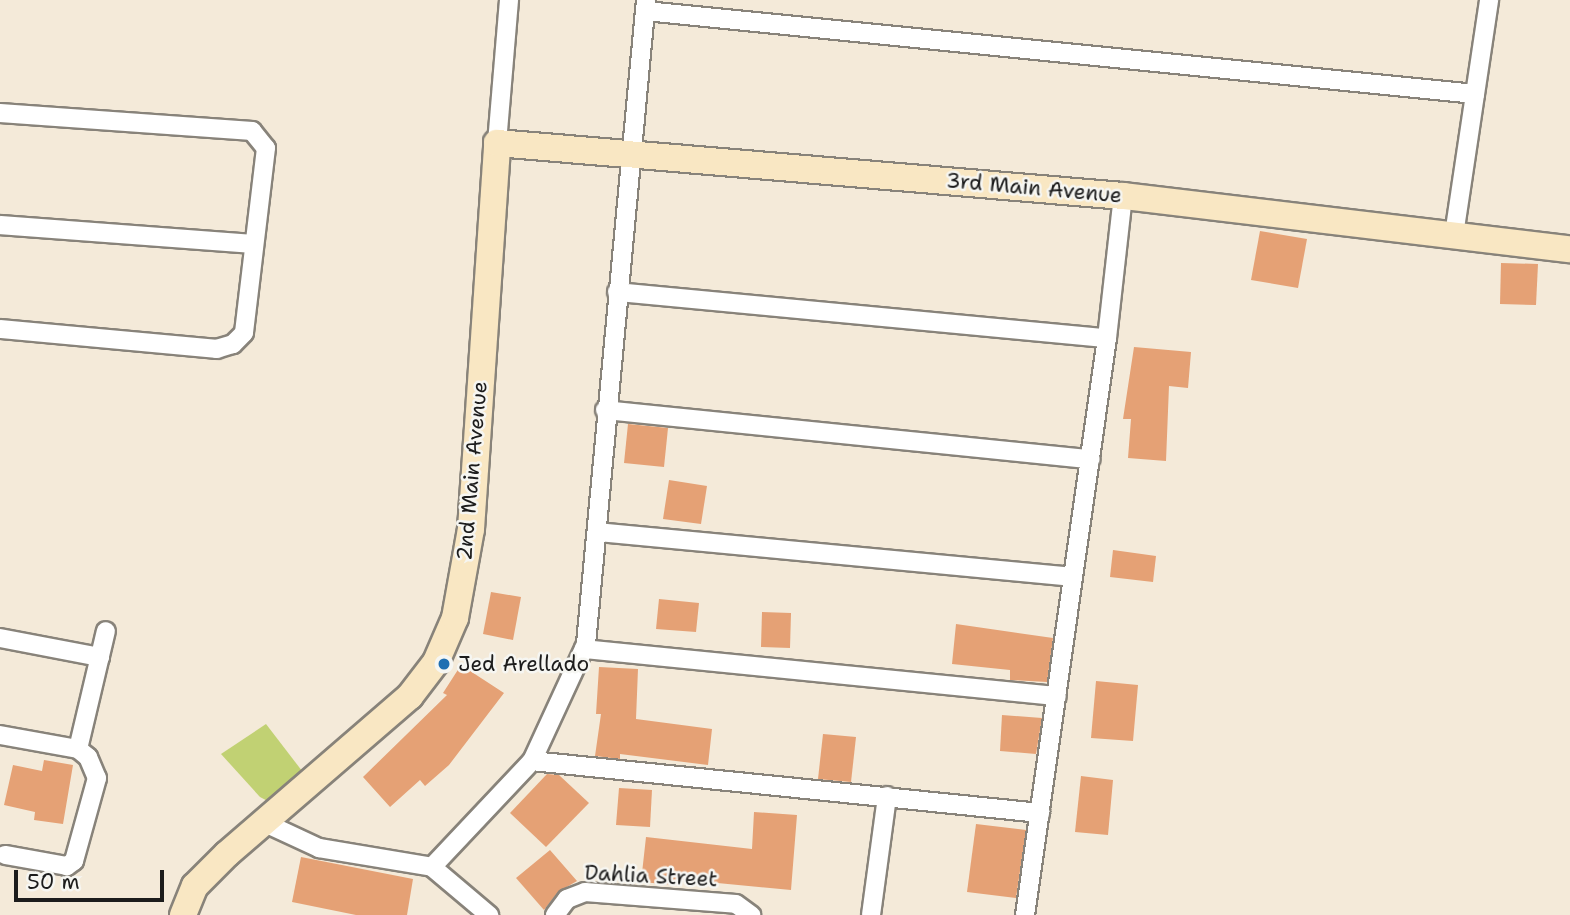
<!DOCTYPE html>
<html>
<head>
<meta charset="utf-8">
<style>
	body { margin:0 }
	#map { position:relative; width:1570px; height:915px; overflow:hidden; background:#f4ead9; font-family:"Shantell Sans",sans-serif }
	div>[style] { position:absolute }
	.green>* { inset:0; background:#c1d173 }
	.building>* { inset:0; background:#e5a175 }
	.roads { filter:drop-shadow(2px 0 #88837a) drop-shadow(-2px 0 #88837a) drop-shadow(0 2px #88837a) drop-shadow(0 -2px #88837a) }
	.street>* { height:18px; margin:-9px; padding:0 9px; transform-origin:9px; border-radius:9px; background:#fff }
	.secondary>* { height:26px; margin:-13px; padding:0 13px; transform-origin:13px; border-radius:13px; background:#f9e7c3 }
	.dots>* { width:19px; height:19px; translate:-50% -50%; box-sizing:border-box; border:4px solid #f6f6f2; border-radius:50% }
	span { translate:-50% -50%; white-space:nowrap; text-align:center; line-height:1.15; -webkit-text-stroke:5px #f6f6f2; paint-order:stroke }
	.street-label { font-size:21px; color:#1c1c1c }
	.poi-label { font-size:21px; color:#1c1c1c }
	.left { translate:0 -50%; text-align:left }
	.scale { position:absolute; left:14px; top:870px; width:150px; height:32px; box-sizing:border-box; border:4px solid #1c1c1c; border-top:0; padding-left:9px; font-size:21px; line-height:24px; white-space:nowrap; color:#1c1c1c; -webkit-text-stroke:5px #f6f6f2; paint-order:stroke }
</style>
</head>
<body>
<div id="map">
	<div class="green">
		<div style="clip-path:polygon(266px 724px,309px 780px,277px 806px,260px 797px,221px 754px)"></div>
	</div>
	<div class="building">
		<div style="clip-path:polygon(1260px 231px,1307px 239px,1298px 288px,1251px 280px)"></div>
		<div style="clip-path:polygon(1501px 263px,1538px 264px,1536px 305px,1500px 304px)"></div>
		<div style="clip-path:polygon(1134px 347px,1191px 352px,1188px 388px,1169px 386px,1166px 461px,1128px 458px,1131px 419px,1123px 419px)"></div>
		<div style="clip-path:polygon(628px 424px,668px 428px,664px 467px,624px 463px)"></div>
		<div style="clip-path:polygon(669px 480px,707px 486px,701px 524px,663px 519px)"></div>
		<div style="clip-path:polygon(1113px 550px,1156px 556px,1153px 582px,1110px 577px)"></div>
		<div style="clip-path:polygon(491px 592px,521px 597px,513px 640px,483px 634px)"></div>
		<div style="clip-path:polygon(659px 599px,699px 603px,696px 632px,656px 629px)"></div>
		<div style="clip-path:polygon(762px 612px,791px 613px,790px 648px,761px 647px)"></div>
		<div style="clip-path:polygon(956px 624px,1053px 638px,1047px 682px,1010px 680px,1010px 670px,952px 664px)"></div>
		<div style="clip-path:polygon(461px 665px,504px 693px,449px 765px,425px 786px,420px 780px,390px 807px,363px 777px,447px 695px,443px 693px)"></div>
		<div style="clip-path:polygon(599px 667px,638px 669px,636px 719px,712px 729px,708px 765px,620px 754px,620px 759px,595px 756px,601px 714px,596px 714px)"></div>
		<div style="clip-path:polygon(1096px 681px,1138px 685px,1133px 741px,1091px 738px)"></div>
		<div style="clip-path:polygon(1002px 715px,1042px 718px,1036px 754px,1000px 751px)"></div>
		<div style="clip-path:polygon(823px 734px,856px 737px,851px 782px,818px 779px)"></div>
		<div style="clip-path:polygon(44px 760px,73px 765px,63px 824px,34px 820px,35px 812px,4px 805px,13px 765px,42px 771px)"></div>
		<div style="clip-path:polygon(547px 774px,559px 775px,589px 803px,546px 847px,510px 813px)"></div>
		<div style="clip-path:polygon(1081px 776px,1113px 780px,1108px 835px,1075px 832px)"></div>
		<div style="clip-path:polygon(619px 788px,652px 790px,650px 827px,616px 825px)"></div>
		<div style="clip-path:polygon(754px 812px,797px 815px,791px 890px,676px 879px,675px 885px,641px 882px,646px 837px,752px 849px)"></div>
		<div style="clip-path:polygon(976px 824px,1026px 830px,1016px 898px,967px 892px)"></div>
		<div style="clip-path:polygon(550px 850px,577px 881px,558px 892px,544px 910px,516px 878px)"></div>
		<div style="clip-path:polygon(301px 857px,413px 879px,407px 915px,356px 915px,292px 902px)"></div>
	</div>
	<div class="roads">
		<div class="street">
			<div style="left:645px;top:11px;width:834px;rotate:5.71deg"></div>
			<div style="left:0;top:113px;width:253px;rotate:4.1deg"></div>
			<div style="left:252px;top:131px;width:22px;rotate:51deg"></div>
			<div style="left:266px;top:148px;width:186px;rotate:96.8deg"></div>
			<div style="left:244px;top:333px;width:16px;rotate:135deg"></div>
			<div style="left:233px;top:344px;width:17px;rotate:163deg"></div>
			<div style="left:217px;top:349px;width:218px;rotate:-174.7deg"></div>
			<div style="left:497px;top:143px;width:144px;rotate:-85.2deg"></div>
			<div style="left:0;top:225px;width:252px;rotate:4.3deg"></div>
			<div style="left:1454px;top:235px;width:238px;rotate:-81.5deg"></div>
			<div style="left:617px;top:292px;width:492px;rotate:5.4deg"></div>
			<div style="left:605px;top:410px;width:488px;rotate:5.8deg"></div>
			<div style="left:597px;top:532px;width:478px;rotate:5.4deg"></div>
			<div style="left:0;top:638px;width:102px;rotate:10.8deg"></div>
			<div style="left:584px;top:649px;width:475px;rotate:5.7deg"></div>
			<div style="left:0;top:735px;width:79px;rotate:10.2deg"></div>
			<div style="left:78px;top:749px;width:13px;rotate:39deg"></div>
			<div style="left:88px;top:757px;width:23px;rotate:67deg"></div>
			<div style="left:97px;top:778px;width:86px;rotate:105.5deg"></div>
			<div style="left:74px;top:861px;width:9px;rotate:144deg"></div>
			<div style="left:67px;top:866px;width:63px;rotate:-169.9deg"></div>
			<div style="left:78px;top:749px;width:121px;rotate:-76.7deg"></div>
			<div style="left:532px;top:761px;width:511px;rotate:5.84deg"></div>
			<div style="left:263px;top:822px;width:62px;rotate:24.9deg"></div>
			<div style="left:319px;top:848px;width:115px;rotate:9.5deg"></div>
			<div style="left:432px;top:867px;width:75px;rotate:40.1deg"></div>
			<div style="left:432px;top:867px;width:146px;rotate:-46.7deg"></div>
			<div style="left:532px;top:761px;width:129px;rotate:-65.2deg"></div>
			<div style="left:586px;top:644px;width:647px;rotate:-84.68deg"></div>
			<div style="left:555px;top:915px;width:20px;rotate:-53deg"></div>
			<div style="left:567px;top:899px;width:19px;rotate:-21deg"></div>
			<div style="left:585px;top:892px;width:151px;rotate:4.5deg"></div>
			<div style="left:736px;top:904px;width:19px;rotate:36deg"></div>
			<div style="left:871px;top:915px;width:120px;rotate:-82.3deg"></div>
			<div style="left:1025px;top:915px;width:583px;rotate:-81.91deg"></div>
			<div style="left:1107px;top:338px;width:143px;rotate:-83.6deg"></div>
		</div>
		<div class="secondary">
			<div style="left:183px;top:915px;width:31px;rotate:-68deg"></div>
			<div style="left:195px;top:886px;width:45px;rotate:-45deg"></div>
			<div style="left:227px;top:854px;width:242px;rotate:-40.8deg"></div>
			<div style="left:410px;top:696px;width:43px;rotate:-52.6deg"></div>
			<div style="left:436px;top:662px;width:48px;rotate:-66.6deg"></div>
			<div style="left:455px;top:618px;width:90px;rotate:-79.8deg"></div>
			<div style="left:471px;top:529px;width:387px;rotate:-86.1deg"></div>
			<div style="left:497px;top:143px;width:628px;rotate:4.84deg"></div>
			<div style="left:1123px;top:196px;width:450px;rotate:6.8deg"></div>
		</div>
	</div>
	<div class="dots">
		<div style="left:444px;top:664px;background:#1f6fb2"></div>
	</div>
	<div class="street-label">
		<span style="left:1034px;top:188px;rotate:5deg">3rd Main Avenue</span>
		<span style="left:472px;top:471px;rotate:-85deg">2nd Main Avenue</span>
		<span style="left:651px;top:876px;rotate:3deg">Dahlia Street</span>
	</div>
	<div class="poi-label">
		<span class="left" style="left:458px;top:664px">Jed Arellado</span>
	</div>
	<div class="scale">50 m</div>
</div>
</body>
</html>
